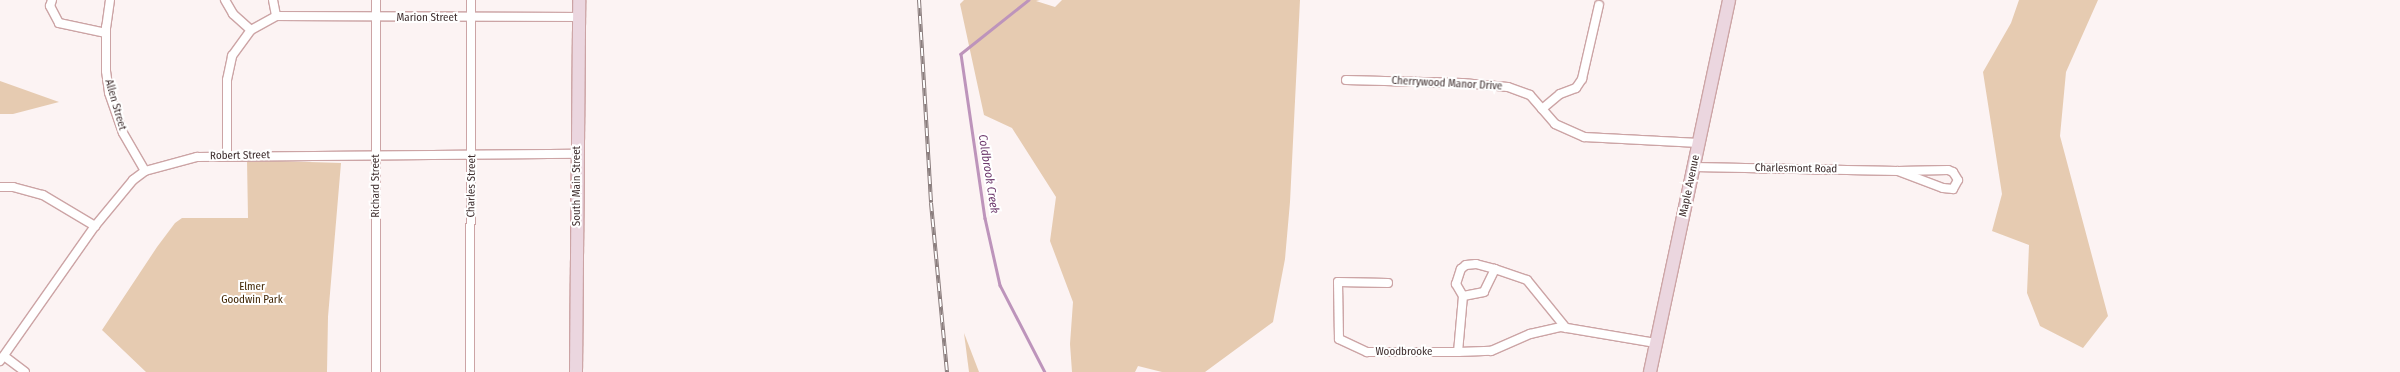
<!DOCTYPE html>
<html>
<head>
<meta charset="utf-8">
<style>
	body { margin:0 }
	#map { position:relative; width:2400px; height:372px; overflow:hidden; background:#fcf3f3; font-family:"Fira Sans Condensed",sans-serif }
	div>[style] { position:absolute }
	.green>* { inset:0; background:#e6cbb1 }
	.stream>* { height:2.5px; margin:-1.25px; padding:0 1.25px; transform-origin:1.25px; border-radius:1.25px; background:#bd94bb }
	.roads { filter:drop-shadow(1px 0 #cca4a5) drop-shadow(-1px 0 #cca4a5) drop-shadow(0 1px #cca4a5) drop-shadow(0 -1px #cca4a5) }
	.street>* { height:8px; margin:-4px; padding:0 4px; transform-origin:4px; border-radius:4px; background:#fff }
	.secondary>* { height:12px; margin:-6px; padding:0 6px; transform-origin:6px; border-radius:6px; background:#ebd6df }
	.rail>* { height:4px; margin-top:-2px; transform-origin:0; background:repeating-linear-gradient(90deg,#fff 0 8px,#8a7d7d 0 16px); box-sizing:border-box; border-block:1px solid #8a7d7d }
	span { translate:-50% -50%; white-space:nowrap; text-align:center; line-height:1.15; -webkit-text-stroke:4px #fff; paint-order:stroke }
	.street-label { font-size:11px; color:#3e2e2e }
	.park-label { font-size:11px; color:#422705 }
	.water-label { font-size:12px; color:#6f3b6e; font-style:italic }
</style>
</head>
<body>
<div id="map">
	<div class="green">
		<div style="clip-path:polygon(964px 0,1040px 0,1036px 1px,1055px 7px,1062px 0,1300px 0,1290px 202px,1285px 259px,1273px 322px,1205px 372px,1162px 372px,1138px 366px,1135px 372px,1072px 372px,1070px 344px,1073px 302px,1050px 241px,1056px 197px,1012px 128px,984px 115px,960px 4px)"></div>
		<div style="clip-path:polygon(2019px 0,2098px 0,2066px 72px,2060px 136px,2108px 316px,2083px 348px,2040px 326px,2027px 293px,2029px 245px,1992px 231px,2002px 194px,1983px 72px,2011px 23px)"></div>
		<div style="clip-path:polygon(0 81px,59px 102px,13px 114px,0 114px)"></div>
		<div style="clip-path:polygon(247px 160px,341px 163px,328px 317px,327px 372px,146px 372px,102px 330px,157px 247px,175px 223px,182px 218px,248px 218px)"></div>
		<div style="clip-path:polygon(964px 333px,979px 372px,969px 372px)"></div>
	</div>
	<div class="stream">
		<div style="left:1029px;top:0;width:87px;rotate:141.5deg"></div>
		<div style="left:961px;top:54px;width:166px;rotate:81.7deg"></div>
		<div style="left:985px;top:218px;width:69px;rotate:77.4deg"></div>
		<div style="left:1000px;top:285px;width:98px;rotate:62.7deg"></div>
	</div>
	<div class="roads">
		<div class="street">
			<div style="left:52px;top:0;width:6px;rotate:108deg"></div>
			<div style="left:50px;top:6px;width:19px;rotate:62deg"></div>
			<div style="left:59px;top:23px;width:48px;rotate:12deg"></div>
			<div style="left:110px;top:0;width:27px;rotate:98deg"></div>
			<div style="left:106px;top:27px;width:44px;rotate:90deg"></div>
			<div style="left:106px;top:71px;width:22px;rotate:82deg"></div>
			<div style="left:109px;top:93px;width:42px;rotate:70.7deg"></div>
			<div style="left:123px;top:133px;width:44px;rotate:59.9deg"></div>
			<div style="left:225px;top:0;width:16px;rotate:60deg"></div>
			<div style="left:233px;top:14px;width:24px;rotate:42deg"></div>
			<div style="left:273px;top:0;width:16px;rotate:79deg"></div>
			<div style="left:1346px;top:80px;width:116px;rotate:1.5deg"></div>
			<div style="left:1462px;top:83px;width:46px;rotate:5deg"></div>
			<div style="left:1508px;top:87px;width:23px;rotate:20deg"></div>
			<div style="left:1530px;top:95px;width:38px;rotate:49deg"></div>
			<div style="left:1555px;top:124px;width:32px;rotate:24deg"></div>
			<div style="left:1584px;top:137px;width:115px;rotate:3deg"></div>
			<div style="left:1542px;top:109px;width:23px;rotate:-40deg"></div>
			<div style="left:1560px;top:94px;width:17px;rotate:-21deg"></div>
			<div style="left:1576px;top:88px;width:11px;rotate:-56deg"></div>
			<div style="left:1582px;top:79px;width:76px;rotate:-77.1deg"></div>
			<div style="left:227px;top:156px;width:76px;rotate:-90deg"></div>
			<div style="left:227px;top:80px;width:25px;rotate:-78deg"></div>
			<div style="left:232px;top:56px;width:32px;rotate:-54deg"></div>
			<div style="left:251px;top:30px;width:29px;rotate:-29deg"></div>
			<div style="left:276px;top:16px;width:303px;rotate:0.2deg"></div>
			<div style="left:1694px;top:167px;width:204px;rotate:1.1deg"></div>
			<div style="left:1898px;top:171px;width:48px;rotate:20.7deg"></div>
			<div style="left:1943px;top:188px;width:10px;rotate:6deg"></div>
			<div style="left:1953px;top:189px;width:10px;rotate:-61deg"></div>
			<div style="left:1958px;top:180px;width:9px;rotate:-122deg"></div>
			<div style="left:1953px;top:172px;width:5px;rotate:-158deg"></div>
			<div style="left:1948px;top:170px;width:50px;rotate:178.9deg"></div>
			<div style="left:0;top:187px;width:13px"></div>
			<div style="left:13px;top:187px;width:31px;rotate:15deg"></div>
			<div style="left:43px;top:195px;width:61px;rotate:30.8deg"></div>
			<div style="left:1388px;top:283px;width:50px;rotate:-178.9deg"></div>
			<div style="left:1338px;top:282px;width:57px;rotate:89deg"></div>
			<div style="left:1339px;top:339px;width:31px;rotate:25deg"></div>
			<div style="left:1367px;top:352px;width:91px"></div>
			<div style="left:1463px;top:296px;width:14px;rotate:-120deg"></div>
			<div style="left:1456px;top:284px;width:16px;rotate:-72deg"></div>
			<div style="left:1461px;top:269px;width:6px;rotate:-39deg"></div>
			<div style="left:1466px;top:265px;width:10px;rotate:-6deg"></div>
			<div style="left:1476px;top:264px;width:20px;rotate:15deg"></div>
			<div style="left:1566px;top:328px;width:62px;rotate:-129.1deg"></div>
			<div style="left:1527px;top:280px;width:34px;rotate:-161deg"></div>
			<div style="left:1495px;top:269px;width:25px;rotate:116deg"></div>
			<div style="left:1484px;top:292px;width:21px;rotate:169deg"></div>
			<div style="left:1463px;top:296px;width:56px;rotate:95.1deg"></div>
			<div style="left:1458px;top:352px;width:33px;rotate:-2deg"></div>
			<div style="left:1491px;top:351px;width:43px;rotate:-23.6deg"></div>
			<div style="left:1530px;top:334px;width:32px;rotate:-13deg"></div>
			<div style="left:1561px;top:327px;width:96px;rotate:9.6deg"></div>
			<div style="left:4px;top:356px;width:26px;rotate:37deg"></div>
			<div style="left:0;top:361px;width:165px;rotate:-54.9deg"></div>
			<div style="left:95px;top:226px;width:60px;rotate:-50.4deg"></div>
			<div style="left:133px;top:180px;width:15px;rotate:-37deg"></div>
			<div style="left:145px;top:171px;width:54px;rotate:-15.1deg"></div>
			<div style="left:197px;top:157px;width:381px;rotate:-0.5deg"></div>
			<div style="left:376px;top:372px;width:372px;rotate:-90deg"></div>
			<div style="left:470px;top:372px;width:372px;rotate:-89.8deg"></div>
		</div>
		<div class="secondary">
			<div style="left:576px;top:372px;width:372px;rotate:-89.5deg"></div>
			<div style="left:1650px;top:372px;width:380px;rotate:-78deg"></div>
		</div>
	</div>
	<div class="rail">
		<div style="left:919px;top:0;width:203px;rotate:86.6deg"></div>
		<div style="left:931px;top:203px;width:170px;rotate:84.6deg"></div>
	</div>
	<div class="street-label">
		<span style="left:427px;top:18px">Marion Street</span>
		<span style="left:1447px;top:84px;rotate:3deg">Cherrywood Manor Drive</span>
		<span style="left:115px;top:105px;rotate:74deg">Allen Street</span>
		<span style="left:240px;top:156px;rotate:-1deg">Robert Street</span>
		<span style="left:1796px;top:169px;rotate:1deg">Charlesmont Road</span>
		<span style="left:376px;top:186px;rotate:-90deg">Richard Street</span>
		<span style="left:472px;top:186px;rotate:-89deg">Charles Street</span>
		<span style="left:577px;top:186px;rotate:-90deg">South Main Street</span>
		<span style="left:1690px;top:186px;rotate:-78deg">Maple Avenue</span>
		<span style="left:1404px;top:352px">Woodbrooke</span>
	</div>
	<div class="park-label">
		<span style="left:252px;top:294px">Elmer<br>Goodwin Park</span>
	</div>
	<div class="water-label">
		<span style="left:988px;top:174px;rotate:81deg">Coldbrook Creek</span>
	</div>
</div>
</body>
</html>
